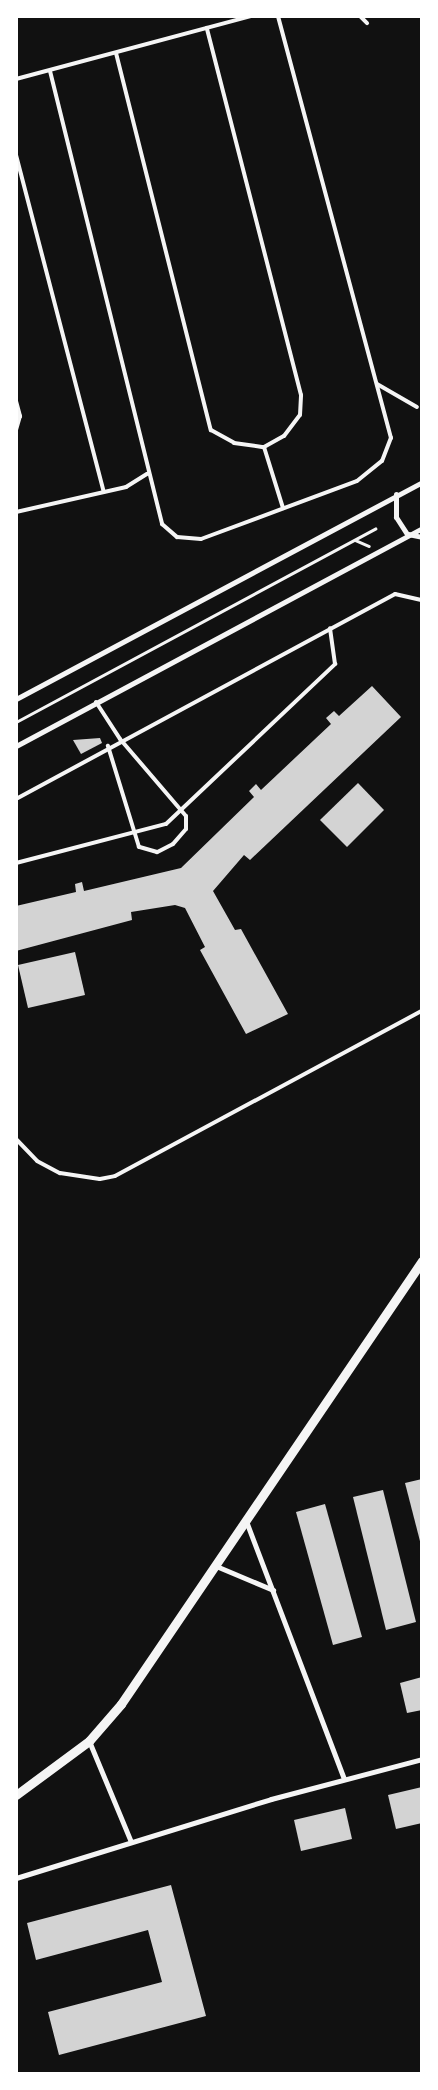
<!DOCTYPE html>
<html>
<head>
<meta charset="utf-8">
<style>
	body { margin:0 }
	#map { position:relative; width:438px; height:2090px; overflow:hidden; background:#111; font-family:Signika,sans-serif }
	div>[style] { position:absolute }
	.building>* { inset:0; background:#d3d3d3 }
	.path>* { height:2.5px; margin:-1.25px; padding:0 1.25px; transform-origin:1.25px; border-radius:1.25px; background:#f5f5f5 }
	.service>* { height:4px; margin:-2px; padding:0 2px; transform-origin:2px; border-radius:2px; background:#f5f5f5 }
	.minor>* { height:5px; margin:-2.5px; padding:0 2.5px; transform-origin:2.5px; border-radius:2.5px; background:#f5f5f5 }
	.tertiary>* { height:9px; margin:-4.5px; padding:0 4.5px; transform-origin:4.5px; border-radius:4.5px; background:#f5f5f5 }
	span { translate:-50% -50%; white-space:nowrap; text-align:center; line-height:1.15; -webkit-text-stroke:5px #fff; paint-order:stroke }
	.frame { position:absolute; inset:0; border:18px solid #fff; pointer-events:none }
</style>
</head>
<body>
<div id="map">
	<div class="building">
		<div style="clip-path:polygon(372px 686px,401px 717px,250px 860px,244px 855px,213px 891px,235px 930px,241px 929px,288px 1014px,246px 1034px,200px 950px,205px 947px,185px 908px,175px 905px,131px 912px,132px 920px,16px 951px,16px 906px,76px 892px,75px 884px,82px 882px,84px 891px,181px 868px,254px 797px,249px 791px,256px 784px,261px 790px,331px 724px,326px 718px,334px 711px,339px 716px)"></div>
		<div style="clip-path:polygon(100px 738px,102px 743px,81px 754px,73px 740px)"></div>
		<div style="clip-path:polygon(358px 783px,384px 810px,347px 847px,320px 820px)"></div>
		<div style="clip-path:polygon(75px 952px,85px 995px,28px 1008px,18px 965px)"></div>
		<div style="clip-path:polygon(422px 1479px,422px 1545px,421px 1545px,405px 1483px)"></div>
		<div style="clip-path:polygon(383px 1490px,416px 1622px,386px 1630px,353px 1497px)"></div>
		<div style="clip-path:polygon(325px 1504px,362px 1637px,333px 1645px,296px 1512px)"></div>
		<div style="clip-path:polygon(422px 1677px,422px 1710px,407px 1713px,400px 1683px)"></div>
		<div style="clip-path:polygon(422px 1787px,422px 1823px,396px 1829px,388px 1795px)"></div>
		<div style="clip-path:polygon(345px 1808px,352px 1839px,301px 1851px,294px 1820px)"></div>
		<div style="clip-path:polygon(171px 1885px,206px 2016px,59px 2055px,48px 2012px,162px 1982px,148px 1930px,36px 1960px,27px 1923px)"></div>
	</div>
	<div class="path">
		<div style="left:355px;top:540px;width:15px;rotate:23deg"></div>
		<div style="left:16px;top:722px;width:408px;rotate:-28.3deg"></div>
	</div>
	<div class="service">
		<div style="left:360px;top:16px;width:10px;rotate:45deg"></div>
		<div style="left:116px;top:53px;width:389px;rotate:75.9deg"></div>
		<div style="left:211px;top:430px;width:26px;rotate:29deg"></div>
		<div style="left:234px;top:443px;width:30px;rotate:8deg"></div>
		<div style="left:264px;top:447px;width:23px;rotate:-29deg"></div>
		<div style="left:284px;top:436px;width:26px;rotate:-53deg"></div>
		<div style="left:300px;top:415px;width:20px;rotate:-87deg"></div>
		<div style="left:301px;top:395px;width:379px;rotate:-104.4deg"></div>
		<div style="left:50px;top:71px;width:467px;rotate:76.1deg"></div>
		<div style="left:162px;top:524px;width:20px;rotate:41deg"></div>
		<div style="left:177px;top:537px;width:24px;rotate:5deg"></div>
		<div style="left:201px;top:539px;width:166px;rotate:-20.4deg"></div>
		<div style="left:357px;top:481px;width:32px;rotate:-39deg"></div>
		<div style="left:382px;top:461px;width:25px;rotate:-69deg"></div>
		<div style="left:391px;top:438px;width:437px;rotate:-105deg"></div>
		<div style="left:16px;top:79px;width:243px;rotate:-15deg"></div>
		<div style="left:16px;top:155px;width:348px;rotate:75.4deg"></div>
		<div style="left:377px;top:384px;width:46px;rotate:29.9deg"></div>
		<div style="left:16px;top:401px;width:16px;rotate:75deg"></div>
		<div style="left:20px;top:416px;width:15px;rotate:106deg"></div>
		<div style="left:264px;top:447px;width:64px;rotate:72.7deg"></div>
		<div style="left:16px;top:512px;width:113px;rotate:-12.8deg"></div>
		<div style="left:126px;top:487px;width:25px;rotate:-32deg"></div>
		<div style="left:96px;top:702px;width:44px;rotate:57deg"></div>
		<div style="left:120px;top:739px;width:101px;rotate:49.4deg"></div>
		<div style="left:186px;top:816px;width:13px;rotate:90deg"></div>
		<div style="left:186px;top:829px;width:20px;rotate:131deg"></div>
		<div style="left:173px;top:844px;width:18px;rotate:153deg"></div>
		<div style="left:157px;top:852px;width:19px;rotate:-164deg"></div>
		<div style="left:139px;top:847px;width:106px;rotate:-107.1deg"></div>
		<div style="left:16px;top:799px;width:431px;rotate:-28.4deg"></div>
		<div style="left:395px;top:594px;width:28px;rotate:13deg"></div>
		<div style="left:16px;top:863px;width:155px;rotate:-14.6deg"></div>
		<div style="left:166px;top:824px;width:233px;rotate:-43.4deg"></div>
		<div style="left:335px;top:664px;width:36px;rotate:-98deg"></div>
		<div style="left:16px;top:1139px;width:30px;rotate:46deg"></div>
		<div style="left:37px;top:1161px;width:26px;rotate:28deg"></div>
		<div style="left:60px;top:1173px;width:40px;rotate:8.5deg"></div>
		<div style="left:100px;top:1179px;width:15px;rotate:-11deg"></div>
		<div style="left:115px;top:1176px;width:349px;rotate:-28.3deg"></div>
	</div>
	<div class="minor">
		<div style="left:396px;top:494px;width:23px;rotate:90deg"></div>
		<div style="left:396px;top:517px;width:20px;rotate:57deg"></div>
		<div style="left:408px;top:534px;width:14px;rotate:12deg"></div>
		<div style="left:16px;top:699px;width:460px;rotate:-28.1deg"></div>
		<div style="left:16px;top:746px;width:461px;rotate:-28.2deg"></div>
		<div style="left:246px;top:1521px;width:276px;rotate:69.2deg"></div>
		<div style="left:216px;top:1566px;width:62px;rotate:22.8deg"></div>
		<div style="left:89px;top:1741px;width:109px;rotate:67.4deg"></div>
		<div style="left:16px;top:1878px;width:267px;rotate:-17.2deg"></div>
		<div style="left:271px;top:1799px;width:156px;rotate:-14.8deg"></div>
	</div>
	<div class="tertiary">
		<div style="left:16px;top:1795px;width:91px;rotate:-36.5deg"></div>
		<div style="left:89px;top:1741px;width:49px;rotate:-49.1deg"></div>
		<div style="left:121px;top:1704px;width:536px;rotate:-55.81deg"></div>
	</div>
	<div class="frame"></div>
</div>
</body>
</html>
